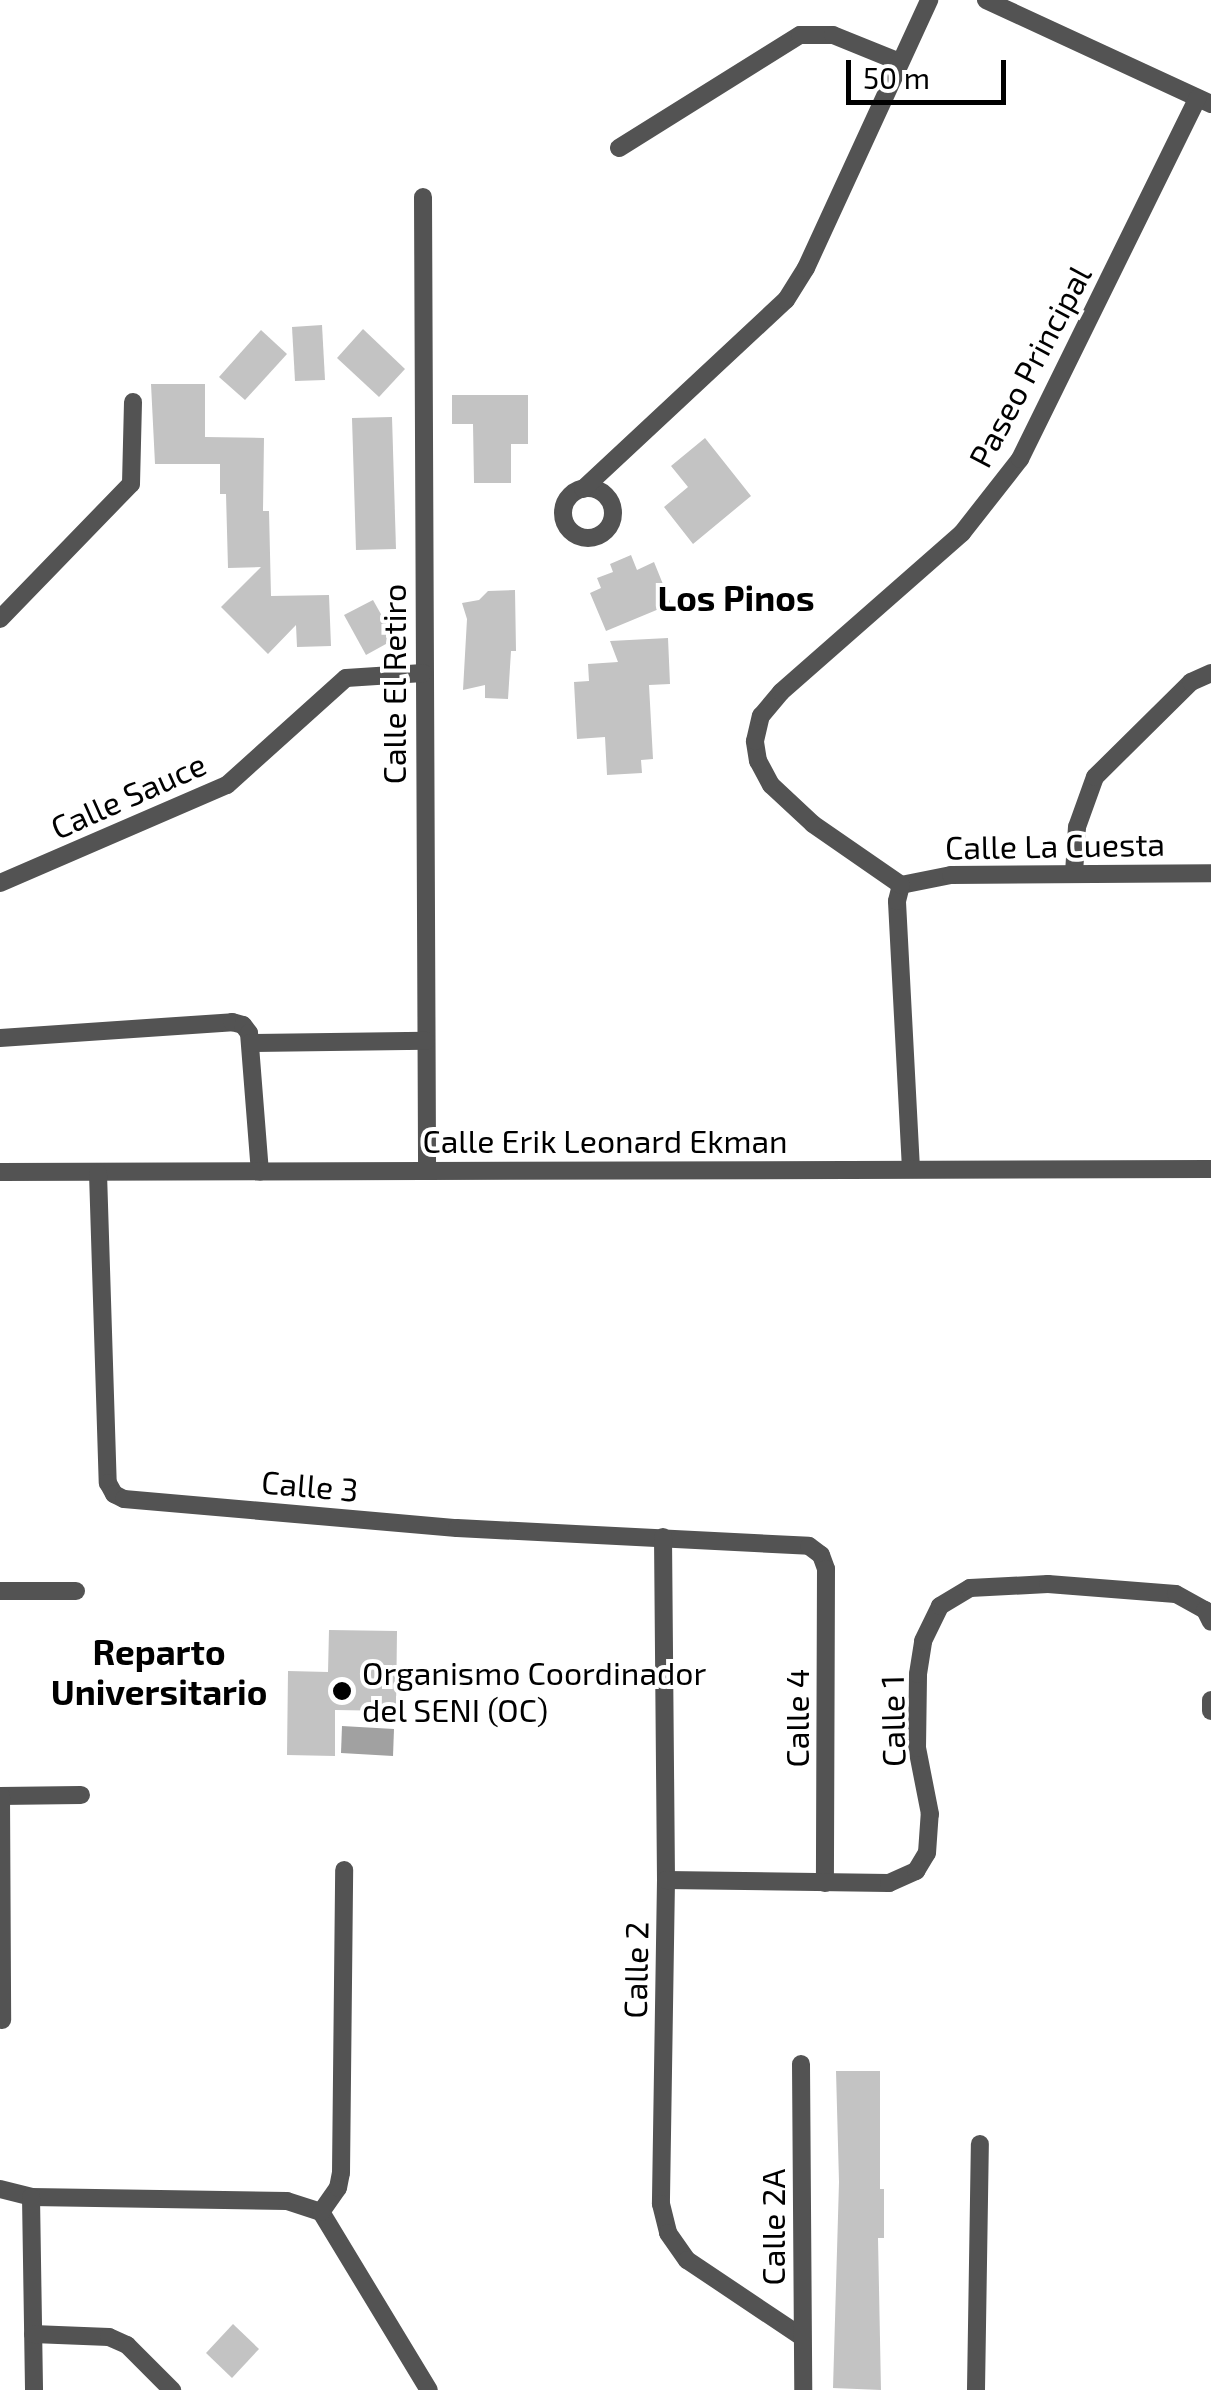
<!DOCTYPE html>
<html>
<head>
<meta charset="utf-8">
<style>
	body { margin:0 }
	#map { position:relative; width:1211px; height:2390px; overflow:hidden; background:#fff; font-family:"Exo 2",sans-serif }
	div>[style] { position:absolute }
	.water>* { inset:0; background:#a1a1a1 }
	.building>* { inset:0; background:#c3c3c3 }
	.minor>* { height:18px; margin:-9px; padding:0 9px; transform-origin:9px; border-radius:9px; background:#535353 }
	.minor>.ring { margin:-9px; padding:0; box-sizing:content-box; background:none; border:18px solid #535353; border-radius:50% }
	.dots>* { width:28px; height:28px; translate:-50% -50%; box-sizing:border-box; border:5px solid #fff; border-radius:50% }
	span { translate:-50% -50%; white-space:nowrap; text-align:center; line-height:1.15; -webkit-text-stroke:8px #fff; paint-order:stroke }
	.street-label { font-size:32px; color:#000 }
	.poi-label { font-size:32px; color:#000 }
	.left { translate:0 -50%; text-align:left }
	.neighbourhood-label { font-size:35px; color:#000; font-weight:700 }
	.scale { position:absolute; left:846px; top:60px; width:160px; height:45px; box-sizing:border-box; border:5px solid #000; border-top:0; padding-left:12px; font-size:30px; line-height:35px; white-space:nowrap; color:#000; -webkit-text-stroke:8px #fff; paint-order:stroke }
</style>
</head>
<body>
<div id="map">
	<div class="water">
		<div style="clip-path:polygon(342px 1726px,394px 1729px,393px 1756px,341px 1753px)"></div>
	</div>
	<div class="building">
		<div style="clip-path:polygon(322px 325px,325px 380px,295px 381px,292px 327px)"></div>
		<div style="clip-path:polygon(363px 329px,405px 369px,379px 397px,337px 358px)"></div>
		<div style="clip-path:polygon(261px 330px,287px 354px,245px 400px,219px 377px)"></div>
		<div style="clip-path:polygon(151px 384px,205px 384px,205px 437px,264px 438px,263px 511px,269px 511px,271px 596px,329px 595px,331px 646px,297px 647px,296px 625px,268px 654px,221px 607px,261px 567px,228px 568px,226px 494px,220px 494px,220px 464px,155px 464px)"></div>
		<div style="clip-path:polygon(452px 395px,528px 395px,528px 444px,511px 444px,511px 483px,474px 483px,473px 424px,452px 424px)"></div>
		<div style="clip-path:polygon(392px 417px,396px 549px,356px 550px,352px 418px)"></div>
		<div style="clip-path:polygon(705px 438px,751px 496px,693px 544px,664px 507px,688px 487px,671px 466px)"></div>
		<div style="clip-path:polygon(631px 555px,637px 570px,654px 562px,671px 604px,606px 631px,590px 593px,601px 588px,597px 578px,613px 572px,610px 564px)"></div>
		<div style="clip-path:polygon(515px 590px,516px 651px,511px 651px,508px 699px,485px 698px,485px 685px,463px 690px,467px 619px,462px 603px,479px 600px,488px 591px)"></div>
		<div style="clip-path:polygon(373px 600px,395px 639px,366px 655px,344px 615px)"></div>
		<div style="clip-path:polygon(668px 638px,670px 684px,649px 685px,653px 759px,641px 760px,642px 773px,607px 775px,605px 737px,577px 739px,574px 682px,589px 681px,588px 664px,618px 662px,610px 641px)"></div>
		<div style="clip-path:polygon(329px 1630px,397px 1631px,396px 1711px,335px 1710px,335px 1756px,287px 1755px,288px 1671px,328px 1672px)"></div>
		<div style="clip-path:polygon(836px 2071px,880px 2071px,880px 2189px,884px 2189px,884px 2238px,878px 2238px,881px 2390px,833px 2388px,839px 2182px)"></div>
		<div style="clip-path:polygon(233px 2324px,259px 2349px,232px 2378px,206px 2353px)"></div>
	</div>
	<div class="minor">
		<div style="left:986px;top:0;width:248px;rotate:24.8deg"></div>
		<div style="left:619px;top:148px;width:213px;rotate:-32deg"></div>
		<div style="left:800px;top:35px;width:33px"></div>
		<div style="left:833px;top:35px;width:69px;rotate:22.1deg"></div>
		<div style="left:423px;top:197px;width:974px;rotate:89.76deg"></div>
		<div class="ring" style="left:563px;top:488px;width:32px;height:32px"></div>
		<div style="left:583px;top:489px;width:277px;rotate:-43deg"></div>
		<div style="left:786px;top:300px;width:38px;rotate:-58deg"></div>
		<div style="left:806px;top:268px;width:295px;rotate:-65.3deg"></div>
		<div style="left:0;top:619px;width:188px;rotate:-45.9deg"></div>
		<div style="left:131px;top:484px;width:82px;rotate:-88.6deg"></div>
		<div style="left:1074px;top:873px;width:46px;rotate:-86.3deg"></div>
		<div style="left:1077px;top:827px;width:53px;rotate:-70.2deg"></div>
		<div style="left:1095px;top:777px;width:135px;rotate:-44.7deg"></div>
		<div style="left:1191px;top:682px;width:22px;rotate:-24deg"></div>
		<div style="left:0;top:883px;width:247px;rotate:-23.4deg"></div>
		<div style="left:227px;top:785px;width:160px;rotate:-42deg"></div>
		<div style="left:346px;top:678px;width:77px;rotate:-3.7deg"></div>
		<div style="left:901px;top:885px;width:51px;rotate:-11.3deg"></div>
		<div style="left:951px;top:875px;width:260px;rotate:-0.4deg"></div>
		<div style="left:0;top:1038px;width:233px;rotate:-3.9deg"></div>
		<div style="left:232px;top:1022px;width:11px;rotate:15deg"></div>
		<div style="left:243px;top:1025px;width:10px;rotate:53deg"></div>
		<div style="left:249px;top:1033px;width:139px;rotate:85.5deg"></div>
		<div style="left:250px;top:1043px;width:176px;rotate:-0.7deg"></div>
		<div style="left:911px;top:1169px;width:268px;rotate:-93deg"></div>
		<div style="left:897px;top:901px;width:16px;rotate:-76deg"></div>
		<div style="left:901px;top:885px;width:107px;rotate:-145.3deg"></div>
		<div style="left:813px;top:824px;width:57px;rotate:-137.1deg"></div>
		<div style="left:771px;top:785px;width:27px;rotate:-118deg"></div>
		<div style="left:758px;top:761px;width:20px;rotate:-99deg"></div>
		<div style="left:755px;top:741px;width:26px;rotate:-77deg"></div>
		<div style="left:761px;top:716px;width:31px;rotate:-50deg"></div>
		<div style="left:781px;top:692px;width:241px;rotate:-41.3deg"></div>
		<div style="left:962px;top:533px;width:94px;rotate:-51.9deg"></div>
		<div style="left:1020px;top:459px;width:402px;rotate:-63.8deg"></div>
		<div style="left:0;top:1172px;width:1211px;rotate:-0.14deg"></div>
		<div style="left:98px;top:1173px;width:310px;rotate:88.2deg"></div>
		<div style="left:108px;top:1483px;width:13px;rotate:61deg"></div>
		<div style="left:114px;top:1494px;width:11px;rotate:27deg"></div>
		<div style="left:124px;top:1499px;width:334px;rotate:5deg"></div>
		<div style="left:457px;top:1528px;width:352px;rotate:2.9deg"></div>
		<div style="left:809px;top:1546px;width:15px;rotate:37deg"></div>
		<div style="left:821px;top:1555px;width:15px;rotate:70deg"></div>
		<div style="left:826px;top:1569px;width:314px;rotate:90.2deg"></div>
		<div style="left:663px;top:1537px;width:343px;rotate:89.5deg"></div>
		<div style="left:666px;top:1880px;width:324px;rotate:90.9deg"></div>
		<div style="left:661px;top:2204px;width:30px;rotate:76deg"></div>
		<div style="left:668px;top:2233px;width:33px;rotate:55deg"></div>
		<div style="left:687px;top:2260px;width:138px;rotate:33.8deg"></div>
		<div style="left:0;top:1591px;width:76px"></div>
		<div style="left:1211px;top:1700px;width:11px;rotate:90deg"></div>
		<div style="left:0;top:1796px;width:81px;rotate:-0.7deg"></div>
		<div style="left:1px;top:1796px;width:224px;rotate:89.7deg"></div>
		<div style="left:666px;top:1880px;width:223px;rotate:0.8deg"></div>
		<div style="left:889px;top:1883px;width:30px;rotate:-24deg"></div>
		<div style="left:916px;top:1871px;width:21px;rotate:-59deg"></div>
		<div style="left:927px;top:1853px;width:39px;rotate:-86deg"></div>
		<div style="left:930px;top:1814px;width:67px;rotate:-101.1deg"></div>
		<div style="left:917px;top:1748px;width:74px;rotate:-89.2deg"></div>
		<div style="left:918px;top:1674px;width:33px;rotate:-81deg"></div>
		<div style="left:923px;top:1641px;width:39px;rotate:-64deg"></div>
		<div style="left:940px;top:1606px;width:35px;rotate:-31deg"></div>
		<div style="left:970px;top:1588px;width:78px;rotate:-2.9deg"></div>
		<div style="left:1048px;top:1584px;width:128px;rotate:4.5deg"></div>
		<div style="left:1176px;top:1594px;width:33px;rotate:29deg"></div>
		<div style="left:1205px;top:1610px;width:13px;rotate:63deg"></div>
		<div style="left:801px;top:2064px;width:326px;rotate:89.6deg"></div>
		<div style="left:0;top:2189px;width:32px;rotate:14deg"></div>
		<div style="left:31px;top:2197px;width:256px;rotate:0.9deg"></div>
		<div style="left:287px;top:2201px;width:36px;rotate:18deg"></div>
		<div style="left:321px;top:2212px;width:208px;rotate:58.8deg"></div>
		<div style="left:31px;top:2197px;width:193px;rotate:89.1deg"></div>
		<div style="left:321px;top:2212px;width:29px;rotate:-55deg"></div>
		<div style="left:338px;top:2188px;width:15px;rotate:-79deg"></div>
		<div style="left:341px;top:2173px;width:303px;rotate:-89.4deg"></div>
		<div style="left:33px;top:2334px;width:76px;rotate:2.3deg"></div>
		<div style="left:109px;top:2337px;width:20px;rotate:24deg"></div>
		<div style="left:127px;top:2345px;width:64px;rotate:45deg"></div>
		<div style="left:976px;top:2390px;width:246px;rotate:-89.1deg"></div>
	</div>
	<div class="dots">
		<div style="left:342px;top:1691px;background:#000"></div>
	</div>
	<div class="street-label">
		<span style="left:1029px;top:366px;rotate:-62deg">Paseo Principal</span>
		<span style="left:393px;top:684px;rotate:-90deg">Calle El Retiro</span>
		<span style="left:128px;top:795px;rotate:-24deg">Calle Sauce</span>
		<span style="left:1055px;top:845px;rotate:-1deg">Calle La Cuesta</span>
		<span style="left:605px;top:1140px">Calle Erik Leonard Ekman</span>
		<span style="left:310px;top:1485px;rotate:5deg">Calle 3</span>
		<span style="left:796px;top:1718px;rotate:-90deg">Calle 4</span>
		<span style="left:892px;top:1721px;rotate:-91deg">Calle 1</span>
		<span style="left:635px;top:1970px;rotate:-89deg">Calle 2</span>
		<span style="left:772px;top:2227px;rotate:-90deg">Calle 2A</span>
	</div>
	<div class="poi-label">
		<span class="left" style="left:362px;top:1691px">Organismo Coordinador<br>del SENI (OC)</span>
	</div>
	<div class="neighbourhood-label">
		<span style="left:736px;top:597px">Los Pinos</span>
		<span style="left:159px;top:1671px">Reparto<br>Universitario</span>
	</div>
	<div class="scale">50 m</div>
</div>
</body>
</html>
